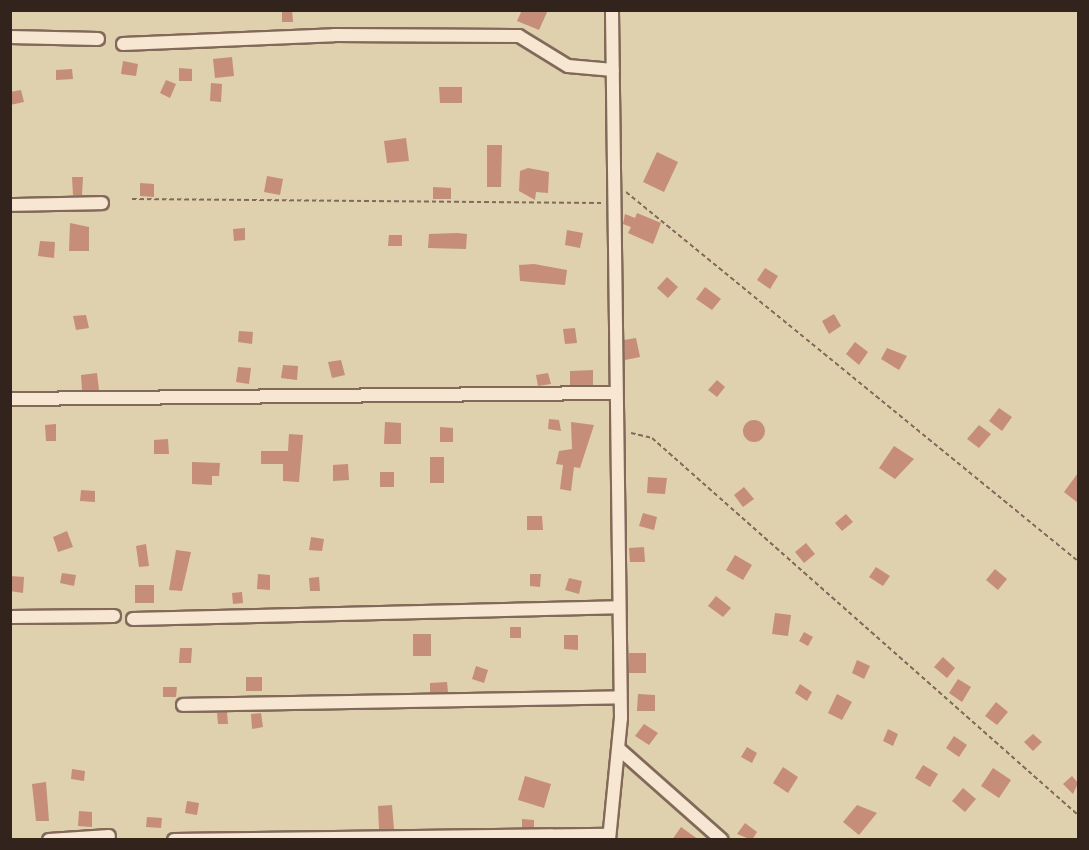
<!DOCTYPE html>
<html>
<head>
<meta charset="utf-8">
<style>
	body { margin:0 }
	#map { position:relative; width:1089px; height:850px; overflow:hidden; background:#ead7c0; font-family:"Roboto Serif",serif }
	div>[style] { position:absolute }
	.farmland>* { inset:0; background:#dfd0ae }
	.building>* { inset:0; background:#c68d78 }
	.round { border-radius:50% }
	.path>* { height:2px; margin-top:-1px; transform-origin:0; background:repeating-linear-gradient(90deg,#826959 0 4.5px,transparent 0 7.5px) }
	.roads { filter:drop-shadow(2px 0 #826959) drop-shadow(-2px 0 #826959) drop-shadow(0 2px #826959) drop-shadow(0 -2px #826959) }
	.minor>* { height:12px; margin:-6px; padding:0 6px; transform-origin:6px; border-radius:6px; background:#f6e6d2 }
	span { translate:-50% -50%; white-space:nowrap; text-align:center; line-height:1.15; -webkit-text-stroke:5px #f2e3ce; paint-order:stroke }
	.frame { position:absolute; inset:0; border:12px solid #32241c; pointer-events:none }
</style>
</head>
<body>
<div id="map">
	<div class="farmland">
		<div style="clip-path:polygon(11px 11px,1078px 11px,1078px 839px,11px 839px)"></div>
	</div>
	<div class="building">
		<div style="clip-path:polygon(282px 10px,292px 10px,293px 22px,282px 22px)"></div>
		<div style="clip-path:polygon(522px 10px,548px 10px,539px 30px,517px 21px)"></div>
		<div style="clip-path:polygon(232px 57px,234px 76px,215px 78px,213px 59px)"></div>
		<div style="clip-path:polygon(123px 61px,138px 64px,136px 76px,121px 74px)"></div>
		<div style="clip-path:polygon(179px 68px,192px 69px,192px 81px,179px 81px)"></div>
		<div style="clip-path:polygon(72px 69px,73px 79px,56px 80px,56px 70px)"></div>
		<div style="clip-path:polygon(166px 80px,176px 84px,170px 98px,160px 93px)"></div>
		<div style="clip-path:polygon(211px 83px,222px 84px,221px 102px,210px 101px)"></div>
		<div style="clip-path:polygon(439px 87px,462px 87px,462px 103px,440px 103px)"></div>
		<div style="clip-path:polygon(21px 90px,24px 102px,10px 105px,10px 92px)"></div>
		<div style="clip-path:polygon(406px 138px,409px 161px,387px 163px,384px 141px)"></div>
		<div style="clip-path:polygon(487px 145px,502px 145px,501px 187px,487px 187px)"></div>
		<div style="clip-path:polygon(657px 152px,678px 162px,664px 192px,643px 182px)"></div>
		<div style="clip-path:polygon(528px 168px,549px 172px,548px 193px,536px 192px,535px 200px,519px 191px,520px 171px)"></div>
		<div style="clip-path:polygon(267px 176px,283px 179px,280px 195px,264px 192px)"></div>
		<div style="clip-path:polygon(72px 177px,83px 177px,82px 195px,73px 195px)"></div>
		<div style="clip-path:polygon(140px 183px,154px 184px,154px 197px,140px 196px)"></div>
		<div style="clip-path:polygon(433px 187px,451px 188px,451px 199px,433px 199px)"></div>
		<div style="clip-path:polygon(637px 213px,661px 223px,653px 244px,628px 233px,631px 227px,623px 224px,625px 214px,635px 218px)"></div>
		<div style="clip-path:polygon(70px 223px,89px 227px,89px 251px,69px 251px)"></div>
		<div style="clip-path:polygon(245px 228px,245px 240px,234px 241px,233px 229px)"></div>
		<div style="clip-path:polygon(567px 230px,583px 233px,580px 248px,565px 245px)"></div>
		<div style="clip-path:polygon(457px 233px,467px 234px,466px 249px,428px 248px,429px 234px)"></div>
		<div style="clip-path:polygon(389px 235px,402px 235px,402px 246px,388px 246px)"></div>
		<div style="clip-path:polygon(40px 241px,55px 242px,54px 258px,38px 256px)"></div>
		<div style="clip-path:polygon(534px 264px,567px 270px,565px 285px,520px 281px,519px 265px)"></div>
		<div style="clip-path:polygon(765px 268px,778px 276px,770px 289px,757px 280px)"></div>
		<div style="clip-path:polygon(667px 277px,678px 287px,668px 298px,657px 288px)"></div>
		<div style="clip-path:polygon(705px 287px,721px 299px,712px 310px,696px 299px)"></div>
		<div style="clip-path:polygon(834px 314px,841px 326px,829px 334px,822px 321px)"></div>
		<div style="clip-path:polygon(86px 315px,89px 328px,76px 330px,73px 316px)"></div>
		<div style="clip-path:polygon(575px 328px,577px 343px,565px 344px,563px 329px)"></div>
		<div style="clip-path:polygon(239px 331px,253px 332px,252px 344px,238px 342px)"></div>
		<div style="clip-path:polygon(636px 338px,640px 357px,625px 360px,624px 340px)"></div>
		<div style="clip-path:polygon(855px 342px,868px 352px,859px 365px,846px 354px)"></div>
		<div style="clip-path:polygon(887px 348px,907px 356px,899px 370px,881px 359px)"></div>
		<div style="clip-path:polygon(341px 360px,345px 375px,332px 378px,328px 362px)"></div>
		<div style="clip-path:polygon(283px 365px,298px 366px,297px 380px,281px 378px)"></div>
		<div style="clip-path:polygon(238px 367px,251px 368px,249px 384px,236px 382px)"></div>
		<div style="clip-path:polygon(593px 370px,593px 385px,570px 385px,570px 371px)"></div>
		<div style="clip-path:polygon(97px 373px,99px 390px,82px 390px,81px 375px)"></div>
		<div style="clip-path:polygon(548px 373px,551px 384px,538px 386px,536px 375px)"></div>
		<div style="clip-path:polygon(717px 380px,725px 387px,717px 397px,708px 390px)"></div>
		<div style="clip-path:polygon(999px 408px,1012px 417px,1002px 431px,989px 421px)"></div>
		<div style="clip-path:polygon(549px 419px,559px 420px,561px 431px,548px 429px)"></div>
		<div class="round" style="left:743px;top:420px;width:22px;height:22px"></div>
		<div style="clip-path:polygon(385px 422px,401px 423px,401px 444px,384px 444px)"></div>
		<div style="clip-path:polygon(571px 422px,594px 425px,580px 468px,574px 467px,571px 491px,560px 489px,563px 465px,556px 464px,559px 451px,572px 449px)"></div>
		<div style="clip-path:polygon(56px 424px,56px 441px,46px 441px,45px 425px)"></div>
		<div style="clip-path:polygon(979px 425px,991px 434px,979px 448px,967px 439px)"></div>
		<div style="clip-path:polygon(440px 427px,453px 428px,453px 442px,440px 442px)"></div>
		<div style="clip-path:polygon(289px 434px,303px 435px,299px 482px,283px 481px,283px 464px,261px 464px,261px 451px,288px 451px)"></div>
		<div style="clip-path:polygon(168px 439px,169px 454px,154px 454px,154px 440px)"></div>
		<div style="clip-path:polygon(894px 446px,914px 459px,895px 479px,879px 468px)"></div>
		<div style="clip-path:polygon(430px 457px,444px 457px,444px 483px,430px 483px)"></div>
		<div style="clip-path:polygon(192px 462px,220px 463px,219px 476px,212px 476px,212px 485px,192px 484px)"></div>
		<div style="clip-path:polygon(348px 464px,349px 480px,333px 481px,333px 465px)"></div>
		<div style="clip-path:polygon(380px 472px,394px 472px,394px 487px,380px 487px)"></div>
		<div style="clip-path:polygon(1078px 473px,1078px 503px,1064px 492px)"></div>
		<div style="clip-path:polygon(648px 477px,667px 478px,665px 494px,647px 493px)"></div>
		<div style="clip-path:polygon(744px 487px,754px 499px,743px 507px,734px 495px)"></div>
		<div style="clip-path:polygon(81px 490px,95px 491px,95px 502px,80px 501px)"></div>
		<div style="clip-path:polygon(643px 513px,657px 517px,654px 530px,639px 526px)"></div>
		<div style="clip-path:polygon(846px 514px,853px 522px,842px 531px,835px 523px)"></div>
		<div style="clip-path:polygon(527px 516px,542px 516px,543px 530px,527px 530px)"></div>
		<div style="clip-path:polygon(67px 531px,73px 547px,58px 552px,53px 537px)"></div>
		<div style="clip-path:polygon(311px 537px,324px 539px,322px 551px,309px 550px)"></div>
		<div style="clip-path:polygon(806px 543px,815px 554px,804px 563px,795px 552px)"></div>
		<div style="clip-path:polygon(146px 544px,149px 566px,139px 567px,136px 546px)"></div>
		<div style="clip-path:polygon(644px 547px,645px 562px,630px 562px,629px 548px)"></div>
		<div style="clip-path:polygon(176px 550px,191px 552px,182px 591px,169px 590px)"></div>
		<div style="clip-path:polygon(735px 555px,752px 565px,743px 580px,726px 570px)"></div>
		<div style="clip-path:polygon(876px 567px,890px 576px,883px 586px,869px 577px)"></div>
		<div style="clip-path:polygon(995px 569px,1007px 579px,998px 590px,986px 580px)"></div>
		<div style="clip-path:polygon(62px 573px,76px 575px,74px 586px,60px 583px)"></div>
		<div style="clip-path:polygon(258px 574px,270px 575px,270px 590px,257px 589px)"></div>
		<div style="clip-path:polygon(530px 574px,541px 574px,540px 587px,530px 586px)"></div>
		<div style="clip-path:polygon(10px 576px,24px 577px,23px 593px,10px 591px)"></div>
		<div style="clip-path:polygon(319px 577px,320px 591px,310px 591px,309px 578px)"></div>
		<div style="clip-path:polygon(569px 578px,582px 581px,579px 594px,565px 590px)"></div>
		<div style="clip-path:polygon(135px 585px,154px 585px,154px 603px,135px 603px)"></div>
		<div style="clip-path:polygon(242px 592px,243px 603px,233px 604px,232px 593px)"></div>
		<div style="clip-path:polygon(716px 596px,731px 608px,723px 617px,708px 606px)"></div>
		<div style="clip-path:polygon(775px 613px,791px 615px,788px 636px,772px 634px)"></div>
		<div style="clip-path:polygon(510px 627px,521px 627px,521px 638px,510px 638px)"></div>
		<div style="clip-path:polygon(804px 632px,813px 637px,808px 646px,799px 641px)"></div>
		<div style="clip-path:polygon(413px 634px,431px 634px,431px 656px,413px 656px)"></div>
		<div style="clip-path:polygon(564px 635px,578px 635px,578px 650px,564px 649px)"></div>
		<div style="clip-path:polygon(180px 648px,192px 648px,191px 663px,179px 663px)"></div>
		<div style="clip-path:polygon(629px 653px,646px 653px,646px 673px,629px 673px)"></div>
		<div style="clip-path:polygon(943px 657px,955px 668px,947px 678px,934px 667px)"></div>
		<div style="clip-path:polygon(857px 660px,870px 666px,864px 679px,852px 673px)"></div>
		<div style="clip-path:polygon(476px 666px,488px 670px,484px 683px,472px 679px)"></div>
		<div style="clip-path:polygon(246px 677px,262px 677px,262px 691px,246px 691px)"></div>
		<div style="clip-path:polygon(958px 679px,971px 687px,962px 702px,949px 693px)"></div>
		<div style="clip-path:polygon(447px 682px,448px 692px,430px 692px,430px 683px)"></div>
		<div style="clip-path:polygon(800px 684px,812px 692px,807px 701px,795px 693px)"></div>
		<div style="clip-path:polygon(163px 687px,177px 687px,176px 697px,163px 697px)"></div>
		<div style="clip-path:polygon(638px 694px,655px 695px,655px 711px,637px 711px)"></div>
		<div style="clip-path:polygon(837px 694px,852px 702px,842px 720px,828px 713px)"></div>
		<div style="clip-path:polygon(996px 702px,1008px 712px,997px 725px,985px 716px)"></div>
		<div style="clip-path:polygon(227px 712px,228px 724px,218px 724px,217px 713px)"></div>
		<div style="clip-path:polygon(261px 713px,263px 727px,252px 729px,251px 714px)"></div>
		<div style="clip-path:polygon(644px 724px,658px 733px,649px 745px,635px 736px)"></div>
		<div style="clip-path:polygon(888px 729px,898px 734px,893px 746px,883px 741px)"></div>
		<div style="clip-path:polygon(1033px 734px,1042px 742px,1033px 751px,1024px 742px)"></div>
		<div style="clip-path:polygon(954px 736px,967px 745px,959px 757px,946px 748px)"></div>
		<div style="clip-path:polygon(747px 747px,757px 753px,752px 763px,741px 757px)"></div>
		<div style="clip-path:polygon(923px 765px,938px 774px,930px 787px,915px 778px)"></div>
		<div style="clip-path:polygon(783px 767px,798px 777px,788px 793px,773px 783px)"></div>
		<div style="clip-path:polygon(993px 768px,1011px 780px,999px 798px,981px 786px)"></div>
		<div style="clip-path:polygon(72px 769px,85px 771px,84px 781px,71px 779px)"></div>
		<div style="clip-path:polygon(525px 776px,551px 784px,544px 808px,518px 800px)"></div>
		<div style="clip-path:polygon(1072px 776px,1078px 783px,1073px 794px,1063px 784px)"></div>
		<div style="clip-path:polygon(46px 782px,49px 821px,36px 821px,32px 784px)"></div>
		<div style="clip-path:polygon(963px 788px,976px 799px,965px 812px,952px 801px)"></div>
		<div style="clip-path:polygon(187px 801px,199px 803px,197px 815px,185px 813px)"></div>
		<div style="clip-path:polygon(392px 805px,394px 829px,379px 829px,378px 806px)"></div>
		<div style="clip-path:polygon(857px 805px,877px 813px,859px 835px,843px 822px)"></div>
		<div style="clip-path:polygon(79px 811px,92px 812px,92px 827px,78px 826px)"></div>
		<div style="clip-path:polygon(147px 817px,162px 818px,161px 828px,146px 827px)"></div>
		<div style="clip-path:polygon(522px 819px,534px 820px,534px 828px,522px 828px)"></div>
		<div style="clip-path:polygon(745px 823px,757px 832px,752px 840px,737px 834px)"></div>
		<div style="clip-path:polygon(681px 827px,699px 840px,672px 840px)"></div>
	</div>
	<div class="path">
		<div style="left:626px;top:192px;width:583px;rotate:39.23deg"></div>
		<div style="left:132px;top:199px;width:470px;rotate:0.5deg"></div>
		<div style="left:631px;top:433px;width:22px;rotate:13deg"></div>
		<div style="left:652px;top:438px;width:569px;rotate:41.51deg"></div>
	</div>
	<div class="roads">
		<div class="minor">
			<div style="left:10px;top:37px;width:88px;rotate:1.3deg"></div>
			<div style="left:123px;top:44px;width:211px;rotate:-2.4deg"></div>
			<div style="left:334px;top:35px;width:185px;rotate:0.3deg"></div>
			<div style="left:519px;top:36px;width:57px;rotate:31.5deg"></div>
			<div style="left:568px;top:66px;width:45px;rotate:5.1deg"></div>
			<div style="left:10px;top:205px;width:92px;rotate:-1.2deg"></div>
			<div style="left:10px;top:399px;width:606px;rotate:-0.57deg"></div>
			<div style="left:10px;top:617px;width:104px;rotate:-0.6deg"></div>
			<div style="left:133px;top:619px;width:485px;rotate:-1.4deg"></div>
			<div style="left:183px;top:705px;width:437px;rotate:-1deg"></div>
			<div style="left:619px;top:749px;width:137px;rotate:41.5deg"></div>
			<div style="left:49px;top:840px;width:60px;rotate:-3.8deg"></div>
			<div style="left:174px;top:840px;width:435px;rotate:-0.7deg"></div>
			<div style="left:609px;top:840px;width:123px;rotate:-84.4deg"></div>
			<div style="left:621px;top:718px;width:708px;rotate:-90.73deg"></div>
		</div>
	</div>
	<div class="frame"></div>
</div>
</body>
</html>
